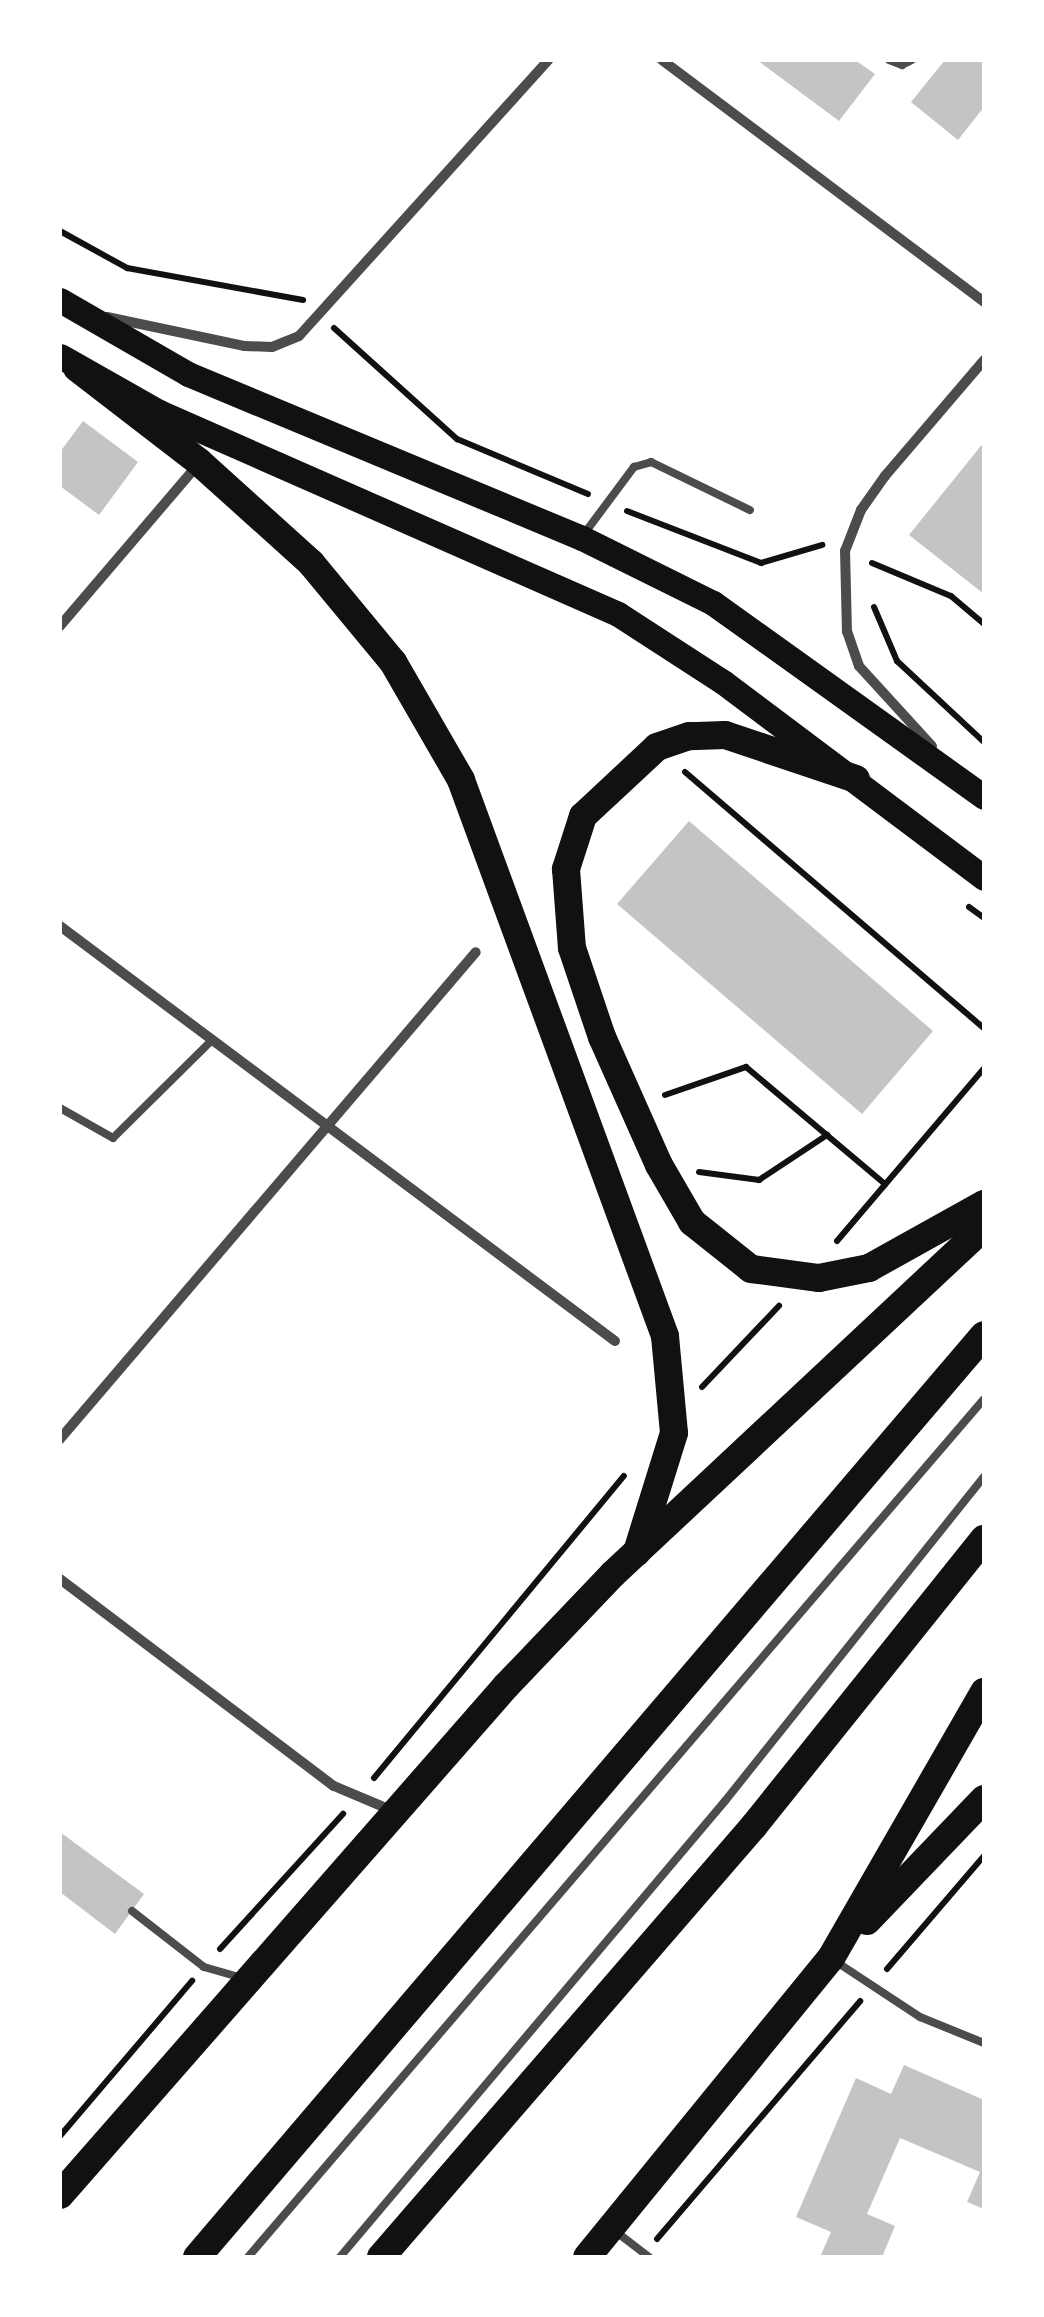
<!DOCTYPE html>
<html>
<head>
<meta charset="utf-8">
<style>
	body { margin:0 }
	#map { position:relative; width:1044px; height:2317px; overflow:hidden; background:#fff; font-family:"Times New Roman",serif }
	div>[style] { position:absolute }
	.building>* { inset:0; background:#c4c4c4 }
	.path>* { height:6px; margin:-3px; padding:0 3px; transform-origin:3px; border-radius:3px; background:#111 }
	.service>* { height:8px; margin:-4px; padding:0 4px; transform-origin:4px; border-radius:4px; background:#4c4c4c }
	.minor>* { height:10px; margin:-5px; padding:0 5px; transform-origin:5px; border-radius:5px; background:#4c4c4c }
	.primary>* { height:25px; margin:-12.5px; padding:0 12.5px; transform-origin:12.5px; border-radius:12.5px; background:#111 }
	.trunk>* { height:28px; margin:-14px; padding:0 14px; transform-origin:14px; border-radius:14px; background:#111 }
	span { translate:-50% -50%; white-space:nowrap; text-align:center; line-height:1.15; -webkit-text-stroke:10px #fff; paint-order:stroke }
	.frame { position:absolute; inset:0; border:62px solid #fff; pointer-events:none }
</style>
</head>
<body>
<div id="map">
	<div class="building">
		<div style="clip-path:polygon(757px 60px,855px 60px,875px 74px,839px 121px)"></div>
		<div style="clip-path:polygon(945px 60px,984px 60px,984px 107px,958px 140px,911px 102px)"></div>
		<div style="clip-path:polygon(83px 421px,138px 462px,99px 515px,60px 486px,60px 452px)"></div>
		<div style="clip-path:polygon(984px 442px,984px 594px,909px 535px)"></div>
		<div style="clip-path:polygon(689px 821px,933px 1031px,862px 1114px,617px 904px)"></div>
		<div style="clip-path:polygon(60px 1832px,144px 1894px,115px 1934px,60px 1892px)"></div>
		<div style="clip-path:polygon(904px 2065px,984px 2100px,984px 2209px,967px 2202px,980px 2172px,900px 2138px,867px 2214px,895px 2226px,882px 2257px,820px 2257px,831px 2232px,796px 2217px,856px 2078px,891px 2094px)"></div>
	</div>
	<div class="path">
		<div style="left:60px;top:231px;width:77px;rotate:28.9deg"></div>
		<div style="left:127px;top:268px;width:179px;rotate:10.3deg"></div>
		<div style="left:334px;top:328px;width:166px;rotate:42.1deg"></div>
		<div style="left:457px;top:439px;width:142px;rotate:22.8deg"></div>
		<div style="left:627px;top:511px;width:144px;rotate:21.2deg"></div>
		<div style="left:761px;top:563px;width:64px;rotate:-16.4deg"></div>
		<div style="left:872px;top:563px;width:86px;rotate:22.7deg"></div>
		<div style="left:951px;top:596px;width:43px;rotate:40.3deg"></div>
		<div style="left:874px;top:607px;width:59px;rotate:66.9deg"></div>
		<div style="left:897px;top:661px;width:119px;rotate:43deg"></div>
		<div style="left:685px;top:772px;width:394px;rotate:40.6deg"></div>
		<div style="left:969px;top:907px;width:19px;rotate:36deg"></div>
		<div style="left:665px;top:1095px;width:86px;rotate:-19.1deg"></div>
		<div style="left:746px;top:1067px;width:182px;rotate:40.1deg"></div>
		<div style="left:699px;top:1172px;width:61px;rotate:7.6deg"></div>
		<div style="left:759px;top:1180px;width:82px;rotate:-33.5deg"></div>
		<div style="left:837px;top:1241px;width:227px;rotate:-49.6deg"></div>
		<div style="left:702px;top:1387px;width:112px;rotate:-46.5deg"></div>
		<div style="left:374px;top:1778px;width:392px;rotate:-50.4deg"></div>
		<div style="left:220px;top:1949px;width:183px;rotate:-47.7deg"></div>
		<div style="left:887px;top:1969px;width:149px;rotate:-49.4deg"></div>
		<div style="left:60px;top:2136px;width:204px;rotate:-49.6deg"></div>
		<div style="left:657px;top:2239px;width:313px;rotate:-49.5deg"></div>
	</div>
	<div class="service">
		<div style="left:889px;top:60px;width:14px;rotate:21deg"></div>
		<div style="left:902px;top:65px;width:11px;rotate:-27deg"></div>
		<div style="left:584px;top:534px;width:84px;rotate:-53.3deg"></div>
		<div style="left:634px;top:467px;width:18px;rotate:-16deg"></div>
		<div style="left:651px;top:462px;width:110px;rotate:25.9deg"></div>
		<div style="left:60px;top:1108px;width:61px;rotate:29.5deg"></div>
		<div style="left:113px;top:1138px;width:139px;rotate:-44.7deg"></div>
		<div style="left:132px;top:1911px;width:91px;rotate:37.9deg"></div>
		<div style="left:204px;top:1967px;width:40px;rotate:16deg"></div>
		<div style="left:835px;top:1961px;width:102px;rotate:33.4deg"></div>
		<div style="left:920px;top:2017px;width:69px;rotate:22.1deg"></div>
		<div style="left:615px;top:2231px;width:43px;rotate:37.4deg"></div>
		<div style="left:248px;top:2257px;width:1130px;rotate:-49.38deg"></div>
		<div style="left:340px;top:2257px;width:597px;rotate:-49.83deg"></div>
		<div style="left:725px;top:1801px;width:415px;rotate:-51.4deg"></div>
	</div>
	<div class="minor">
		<div style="left:662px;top:60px;width:403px;rotate:36.9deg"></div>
		<div style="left:107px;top:317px;width:141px;rotate:11.9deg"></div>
		<div style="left:245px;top:346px;width:27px;rotate:2deg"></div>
		<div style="left:272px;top:347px;width:29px;rotate:-22deg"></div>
		<div style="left:299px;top:336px;width:372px;rotate:-47.9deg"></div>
		<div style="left:60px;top:626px;width:214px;rotate:-49.5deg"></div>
		<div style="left:932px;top:746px;width:108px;rotate:-132.4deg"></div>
		<div style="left:859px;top:666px;width:36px;rotate:-109deg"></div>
		<div style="left:847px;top:632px;width:81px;rotate:-91.4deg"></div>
		<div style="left:845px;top:551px;width:44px;rotate:-68.7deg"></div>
		<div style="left:861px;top:510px;width:42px;rotate:-54.8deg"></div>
		<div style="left:885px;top:476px;width:153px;rotate:-49.5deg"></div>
		<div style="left:60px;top:926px;width:693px;rotate:36.79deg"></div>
		<div style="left:60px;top:1439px;width:640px;rotate:-49.5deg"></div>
		<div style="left:60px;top:1579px;width:343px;rotate:37.1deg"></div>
		<div style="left:334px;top:1786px;width:62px;rotate:22.8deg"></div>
	</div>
	<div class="primary">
		<div style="left:60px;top:300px;width:148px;rotate:30deg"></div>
		<div style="left:188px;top:374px;width:427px;rotate:22.6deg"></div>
		<div style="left:582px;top:538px;width:146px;rotate:26.4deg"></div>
		<div style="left:713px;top:603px;width:333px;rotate:35.6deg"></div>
		<div style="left:60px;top:356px;width:114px;rotate:29.5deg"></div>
		<div style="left:159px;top:412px;width:501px;rotate:23.75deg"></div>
		<div style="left:618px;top:614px;width:125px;rotate:32.9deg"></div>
		<div style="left:723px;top:682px;width:326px;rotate:36.9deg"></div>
	</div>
	<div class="trunk">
		<div style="left:77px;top:368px;width:154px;rotate:37.6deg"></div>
		<div style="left:199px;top:462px;width:151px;rotate:42deg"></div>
		<div style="left:311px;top:563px;width:129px;rotate:50.4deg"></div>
		<div style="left:393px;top:662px;width:136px;rotate:60deg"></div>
		<div style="left:461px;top:780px;width:592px;rotate:69.85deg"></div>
		<div style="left:665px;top:1336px;width:97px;rotate:84.7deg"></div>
		<div style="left:674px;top:1433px;width:125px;rotate:107.3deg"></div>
		<div style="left:856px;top:779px;width:138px;rotate:-161.4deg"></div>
		<div style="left:725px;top:735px;width:36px;rotate:178deg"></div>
		<div style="left:689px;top:736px;width:34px;rotate:161deg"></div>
		<div style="left:657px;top:747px;width:101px;rotate:137deg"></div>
		<div style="left:583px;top:816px;width:56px;rotate:107.8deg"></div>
		<div style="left:566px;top:869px;width:79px;rotate:85.7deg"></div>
		<div style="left:572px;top:948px;width:94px;rotate:71.4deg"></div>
		<div style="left:602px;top:1037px;width:140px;rotate:66deg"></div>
		<div style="left:659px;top:1165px;width:66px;rotate:59.9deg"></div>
		<div style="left:692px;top:1222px;width:75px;rotate:38.5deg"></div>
		<div style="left:751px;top:1269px;width:69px;rotate:7.5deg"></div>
		<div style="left:819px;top:1278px;width:51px;rotate:-11.3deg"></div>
		<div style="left:869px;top:1268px;width:132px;rotate:-29.1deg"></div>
		<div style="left:867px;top:1921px;width:169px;rotate:-46.2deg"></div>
		<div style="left:60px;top:2195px;width:677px;rotate:-48.77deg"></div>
		<div style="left:506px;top:1686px;width:155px;rotate:-46.3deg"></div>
		<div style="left:613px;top:1574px;width:508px;rotate:-43.09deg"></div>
		<div style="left:197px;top:2257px;width:1212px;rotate:-49.52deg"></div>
		<div style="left:381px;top:2257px;width:569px;rotate:-49.14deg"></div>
		<div style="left:753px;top:1827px;width:369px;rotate:-51.3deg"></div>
		<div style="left:587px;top:2257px;width:386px;rotate:-50.8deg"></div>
		<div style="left:831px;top:1958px;width:307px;rotate:-60.1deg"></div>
	</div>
	<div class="frame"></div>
</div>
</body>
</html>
